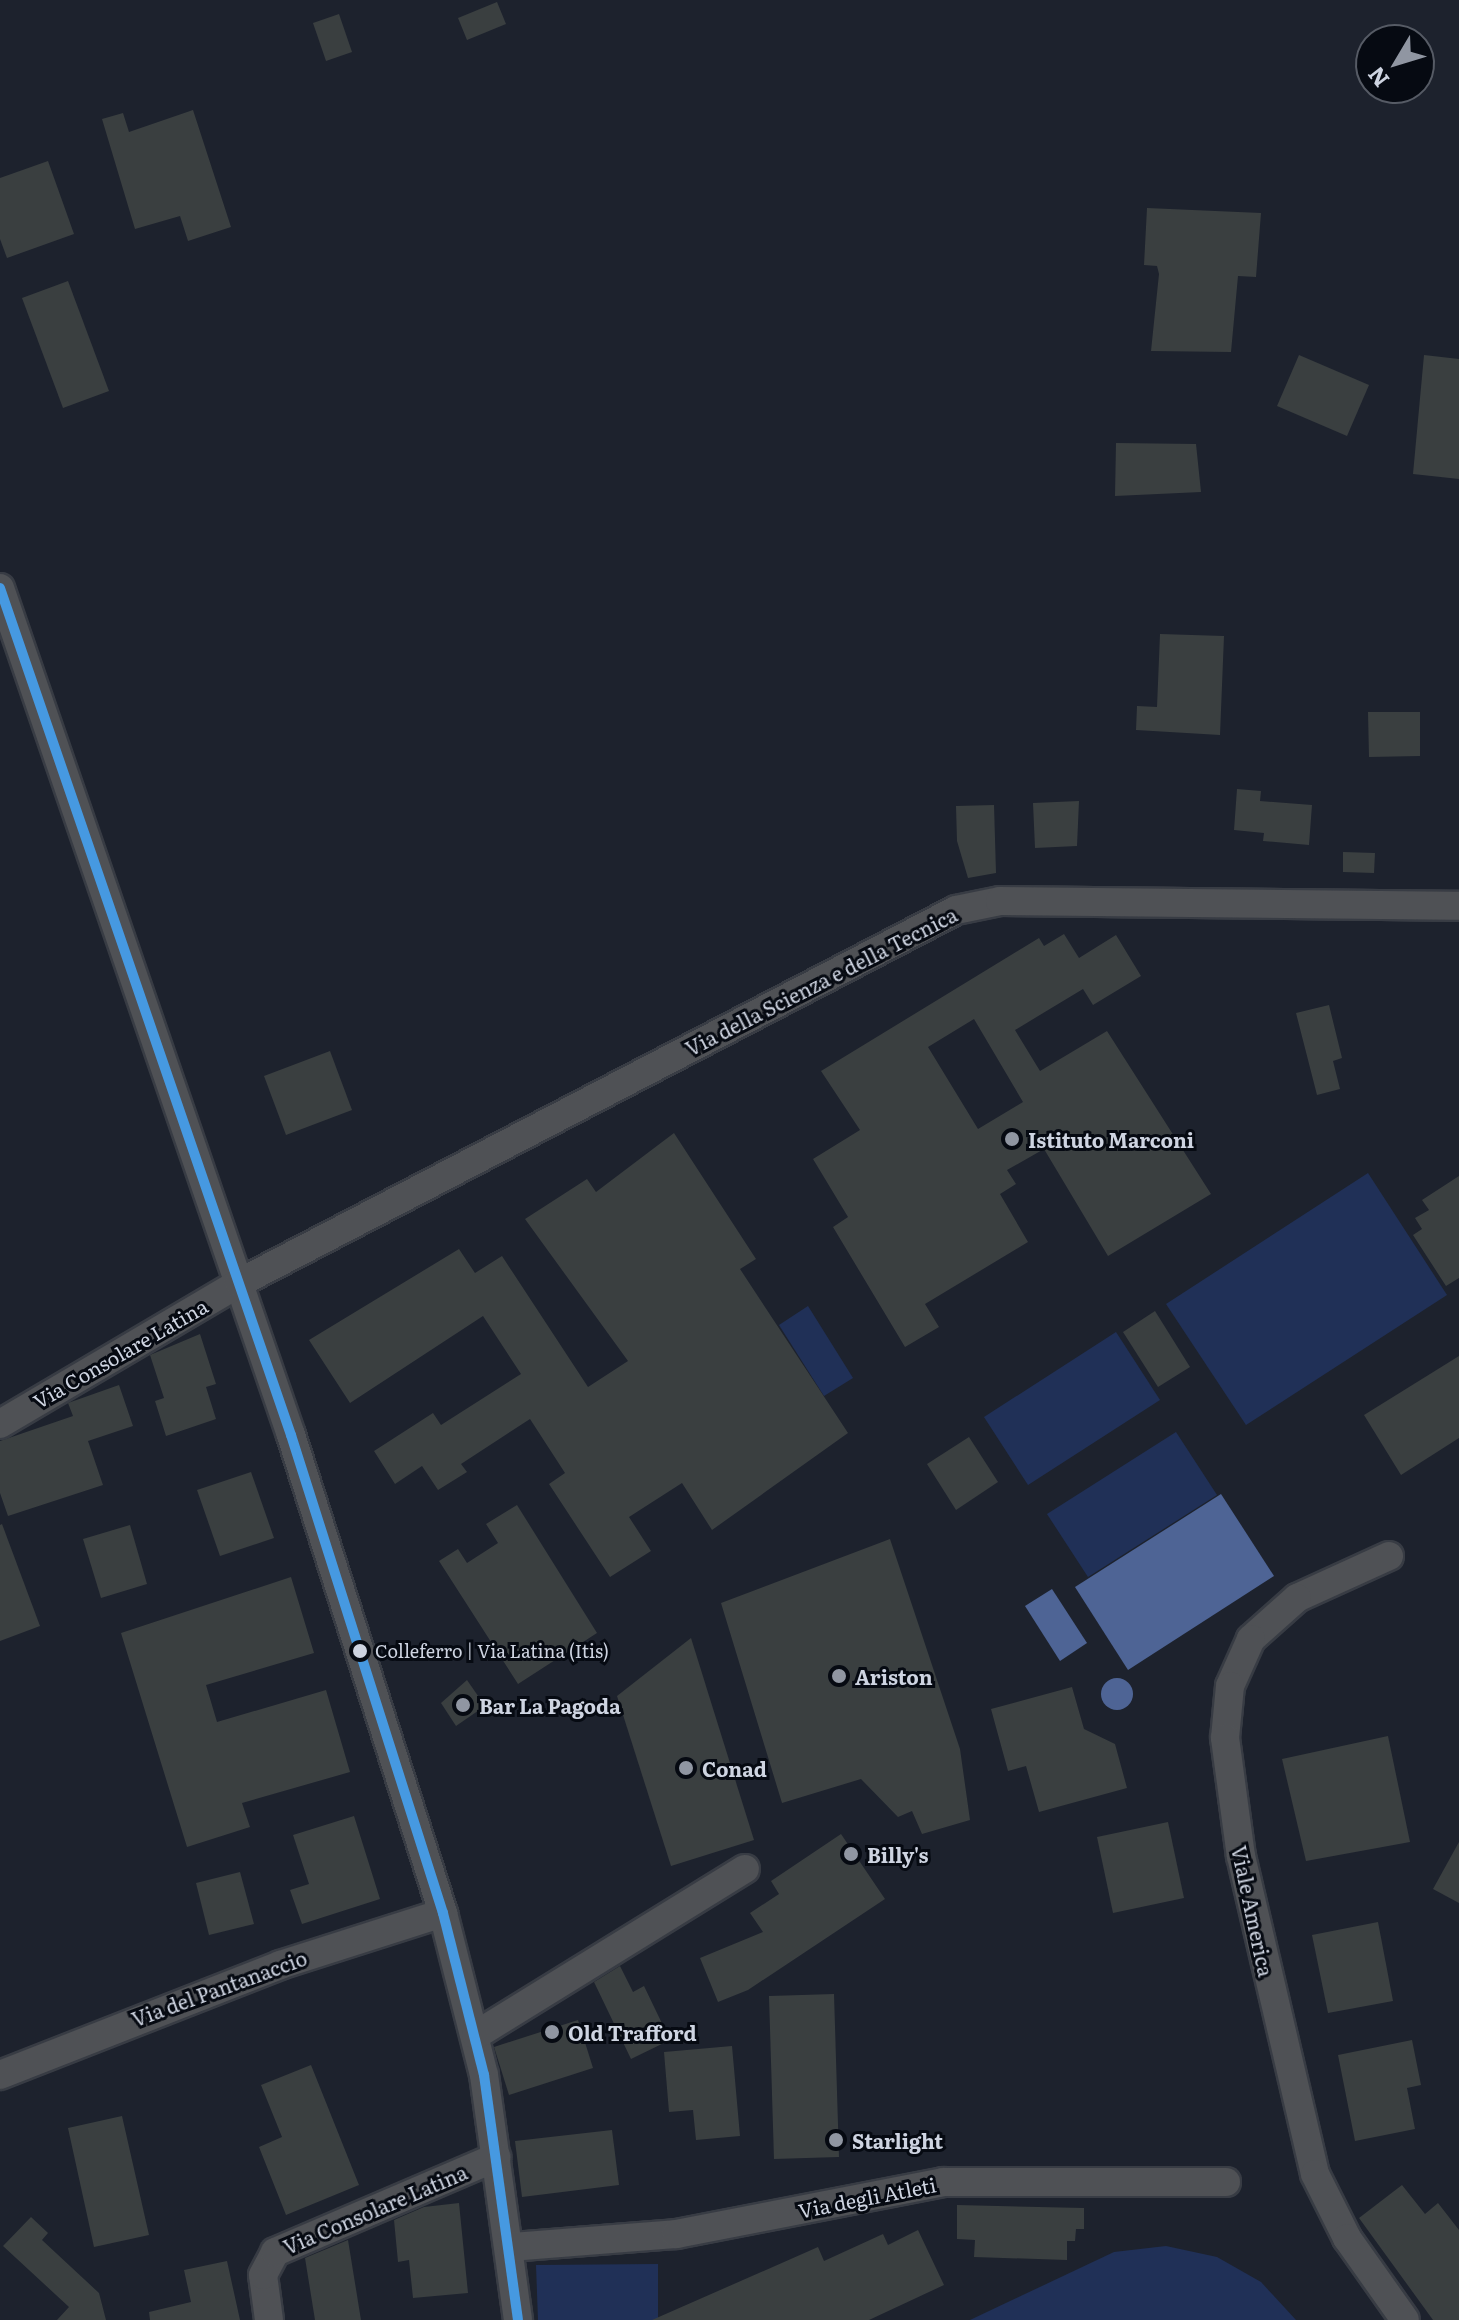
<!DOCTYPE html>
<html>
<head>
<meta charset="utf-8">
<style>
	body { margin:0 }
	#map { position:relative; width:1459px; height:2320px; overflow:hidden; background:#1d222d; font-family:Literata,serif }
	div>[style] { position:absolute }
	.green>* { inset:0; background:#203057 }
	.water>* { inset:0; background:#4e6495 }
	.round { border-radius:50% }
	.building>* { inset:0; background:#3a3f40 }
	.roads { filter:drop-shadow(2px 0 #383c44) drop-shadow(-2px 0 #383c44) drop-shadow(0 2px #383c44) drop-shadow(0 -2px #383c44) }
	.street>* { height:28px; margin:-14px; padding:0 14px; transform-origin:14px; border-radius:14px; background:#4f5155 }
	.bus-1>* { height:10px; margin:-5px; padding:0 5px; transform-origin:5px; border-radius:5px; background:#4699e1 }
	.dots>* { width:22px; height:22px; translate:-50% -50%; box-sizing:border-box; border:4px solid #060a12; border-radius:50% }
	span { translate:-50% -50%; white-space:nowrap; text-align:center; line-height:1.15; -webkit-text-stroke:6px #060a12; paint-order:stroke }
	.bus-label { font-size:18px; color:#ced4e1 }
	.left { translate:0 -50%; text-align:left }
	.street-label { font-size:20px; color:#ced4e1 }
	.poi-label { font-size:20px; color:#ced4e1; font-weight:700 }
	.north { position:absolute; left:1355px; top:24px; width:80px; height:80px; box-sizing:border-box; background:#060a12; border:2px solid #565b65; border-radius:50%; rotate:232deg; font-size:22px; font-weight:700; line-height:32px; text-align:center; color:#ced4e1 }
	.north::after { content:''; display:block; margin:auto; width:28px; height:36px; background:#9096a2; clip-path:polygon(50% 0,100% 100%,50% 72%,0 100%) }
</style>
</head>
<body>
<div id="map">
	<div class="green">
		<div style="clip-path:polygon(1368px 1173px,1447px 1295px,1246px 1425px,1166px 1304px)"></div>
		<div style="clip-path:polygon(808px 1306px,853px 1378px,824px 1396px,779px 1325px)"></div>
		<div style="clip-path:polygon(1116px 1332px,1160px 1400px,1028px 1485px,984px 1417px)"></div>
		<div style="clip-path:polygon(1176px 1432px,1217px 1495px,1088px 1577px,1047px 1514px)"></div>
		<div style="clip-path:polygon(1166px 2246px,1217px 2257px,1261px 2282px,1296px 2320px,970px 2320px,1114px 2252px)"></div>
		<div style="clip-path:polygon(658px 2264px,658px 2320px,538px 2320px,536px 2265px)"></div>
	</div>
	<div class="water">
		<div style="clip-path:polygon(1221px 1494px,1274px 1576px,1128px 1670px,1075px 1587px)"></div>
		<div style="clip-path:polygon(1052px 1589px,1087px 1643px,1060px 1661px,1025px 1606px)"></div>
		<div class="round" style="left:1101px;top:1678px;width:32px;height:32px"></div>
	</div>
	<div class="building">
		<div style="clip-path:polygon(497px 2px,506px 24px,467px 40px,458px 18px)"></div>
		<div style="clip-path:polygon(339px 14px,352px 52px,326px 61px,313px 23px)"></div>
		<div style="clip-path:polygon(193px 110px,231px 227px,188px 241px,180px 216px,135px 229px,102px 119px,123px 113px,129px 132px)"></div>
		<div style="clip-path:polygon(48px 161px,74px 234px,7px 258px,0 239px,0 178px)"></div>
		<div style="clip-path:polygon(1147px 208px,1261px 213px,1256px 277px,1238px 276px,1231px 352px,1151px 351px,1159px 274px,1157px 266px,1144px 265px)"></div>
		<div style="clip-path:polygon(68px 281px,109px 391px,63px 408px,22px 298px)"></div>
		<div style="clip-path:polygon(1299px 355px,1369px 385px,1347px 436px,1277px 406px)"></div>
		<div style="clip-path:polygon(1424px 355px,1459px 359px,1459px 479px,1413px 474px)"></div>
		<div style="clip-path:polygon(1116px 443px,1196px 444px,1201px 492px,1115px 496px)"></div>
		<div style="clip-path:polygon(1160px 634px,1224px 636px,1220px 735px,1136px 730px,1137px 706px,1157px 707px)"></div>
		<div style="clip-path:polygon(1368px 712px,1420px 712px,1420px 756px,1369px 757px)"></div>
		<div style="clip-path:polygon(1237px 789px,1261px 791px,1260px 801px,1312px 805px,1309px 845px,1263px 841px,1264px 833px,1234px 830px)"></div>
		<div style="clip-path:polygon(1079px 801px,1077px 846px,1035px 848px,1033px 803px)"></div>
		<div style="clip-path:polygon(994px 805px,996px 873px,968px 878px,957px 841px,956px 806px)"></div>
		<div style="clip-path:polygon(1343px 852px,1375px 853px,1374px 873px,1343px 872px)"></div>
		<div style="clip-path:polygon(evenodd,1064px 934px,1079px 958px,1116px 935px,1141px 976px,1093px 1005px,1083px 989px,1015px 1030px,1040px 1071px,1107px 1031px,1211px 1194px,1108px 1256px,1044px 1149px,1007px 1170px,1016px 1184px,1000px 1194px,1028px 1242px,925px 1304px,939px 1327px,905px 1347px,833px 1227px,848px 1217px,813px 1159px,860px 1130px,821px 1071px,1039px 938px,1044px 946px,1064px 934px,974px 1019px,1023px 1102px,978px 1129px,928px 1047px,974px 1019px)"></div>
		<div style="clip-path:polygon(1329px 1005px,1342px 1058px,1333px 1061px,1340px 1089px,1317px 1095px,1296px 1013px)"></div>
		<div style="clip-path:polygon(330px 1051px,352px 1110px,286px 1135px,264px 1076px)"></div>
		<div style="clip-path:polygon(674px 1133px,756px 1259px,740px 1269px,848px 1433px,712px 1530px,682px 1483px,629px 1517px,651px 1551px,610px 1577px,549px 1484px,565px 1473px,530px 1419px,461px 1464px,467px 1472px,438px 1490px,422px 1466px,395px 1484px,374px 1451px,433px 1413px,441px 1425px,521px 1374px,483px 1316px,350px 1403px,309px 1340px,459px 1249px,475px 1273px,502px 1256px,588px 1387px,628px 1361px,525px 1219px,587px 1179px,596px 1192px)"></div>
		<div style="clip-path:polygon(1459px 1176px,1459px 1278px,1446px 1286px,1413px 1235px,1422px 1229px,1415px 1218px,1429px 1210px,1422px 1200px)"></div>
		<div style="clip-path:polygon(1155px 1311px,1190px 1367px,1158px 1387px,1123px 1332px)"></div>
		<div style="clip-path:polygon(200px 1334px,216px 1384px,206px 1387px,216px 1419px,166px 1436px,155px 1401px,164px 1398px,150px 1355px)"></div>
		<div style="clip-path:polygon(1459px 1356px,1459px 1438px,1401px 1475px,1364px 1415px)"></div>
		<div style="clip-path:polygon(119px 1385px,133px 1426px,88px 1441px,103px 1485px,8px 1516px,0 1493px,0 1441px,73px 1416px,68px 1403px)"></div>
		<div style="clip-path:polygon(969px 1437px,998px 1482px,956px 1510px,927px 1464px)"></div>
		<div style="clip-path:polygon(251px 1472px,274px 1538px,220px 1556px,197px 1490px)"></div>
		<div style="clip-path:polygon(517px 1505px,597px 1633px,518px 1684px,439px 1561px,458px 1549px,467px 1563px,498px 1543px,486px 1524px)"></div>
		<div style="clip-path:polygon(2px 1524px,40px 1626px,0 1641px,0 1525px)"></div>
		<div style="clip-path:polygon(130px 1525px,147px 1584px,101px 1598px,83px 1539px)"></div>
		<div style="clip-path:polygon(890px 1539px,960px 1749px,970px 1820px,922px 1834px,912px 1811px,898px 1817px,861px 1779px,782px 1803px,721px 1603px)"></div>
		<div style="clip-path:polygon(291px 1577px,314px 1653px,206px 1685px,217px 1722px,326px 1690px,350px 1772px,242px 1803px,250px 1827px,187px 1847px,121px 1633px)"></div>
		<div style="clip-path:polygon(691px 1638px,754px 1840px,671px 1866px,617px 1696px)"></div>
		<div style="clip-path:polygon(467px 1680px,485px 1706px,456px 1726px,441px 1703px)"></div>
		<div style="clip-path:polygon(1072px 1687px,1084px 1729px,1115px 1744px,1127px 1788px,1039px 1812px,1026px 1766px,1008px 1771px,991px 1709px)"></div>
		<div style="clip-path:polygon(1388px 1736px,1410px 1842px,1306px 1861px,1282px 1759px)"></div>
		<div style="clip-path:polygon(354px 1816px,380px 1899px,302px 1924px,290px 1890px,309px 1884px,293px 1835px)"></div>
		<div style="clip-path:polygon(1168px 1822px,1184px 1898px,1113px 1913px,1097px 1837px)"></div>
		<div style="clip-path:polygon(841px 1834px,885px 1899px,748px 1990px,718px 2002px,700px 1958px,763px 1932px,750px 1913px,779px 1894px,771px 1881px)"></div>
		<div style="clip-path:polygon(1459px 1842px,1459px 1903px,1433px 1889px)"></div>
		<div style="clip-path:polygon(240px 1872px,254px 1924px,209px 1935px,196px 1883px)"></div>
		<div style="clip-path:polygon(1378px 1922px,1393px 2001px,1328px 2013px,1312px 1935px)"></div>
		<div style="clip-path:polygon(620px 1966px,633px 1992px,644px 1986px,670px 2040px,631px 2059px,594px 1982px)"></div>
		<div style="clip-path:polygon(834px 1994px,839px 2157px,774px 2159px,769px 1996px)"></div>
		<div style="clip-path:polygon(578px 2020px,593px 2068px,509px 2095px,494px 2047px)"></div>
		<div style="clip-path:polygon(1412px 2040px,1421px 2085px,1407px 2088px,1415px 2129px,1355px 2141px,1338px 2055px)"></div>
		<div style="clip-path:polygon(732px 2046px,740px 2136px,696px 2140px,693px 2110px,669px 2112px,664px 2052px)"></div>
		<div style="clip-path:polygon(311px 2065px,359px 2185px,286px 2215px,259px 2147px,282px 2137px,261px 2085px)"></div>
		<div style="clip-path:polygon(122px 2116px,149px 2235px,94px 2247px,68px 2128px)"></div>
		<div style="clip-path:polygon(612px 2130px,619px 2185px,522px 2197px,515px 2141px)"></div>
		<div style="clip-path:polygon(1402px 2185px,1425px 2214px,1438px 2203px,1459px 2230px,1459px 2320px,1433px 2320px,1359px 2218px)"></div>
		<div style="clip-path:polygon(459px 2203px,468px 2293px,413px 2298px,409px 2260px,398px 2262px,394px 2220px,424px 2207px)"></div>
		<div style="clip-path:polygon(957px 2205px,1084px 2208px,1084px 2229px,1076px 2229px,1075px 2241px,1067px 2241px,1067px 2260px,974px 2257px,975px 2240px,957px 2239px)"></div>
		<div style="clip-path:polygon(31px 2217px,48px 2233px,42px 2240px,99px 2293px,106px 2320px,57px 2320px,69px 2307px,3px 2246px)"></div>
		<div style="clip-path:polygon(918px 2230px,944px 2285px,869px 2320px,652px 2320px,818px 2247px,824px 2261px,883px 2234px,888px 2245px)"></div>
		<div style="clip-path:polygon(348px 2240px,361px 2320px,315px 2320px,305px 2258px)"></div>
		<div style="clip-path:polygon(227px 2261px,240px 2320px,150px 2320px,149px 2312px,191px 2302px,184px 2270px)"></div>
	</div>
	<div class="roads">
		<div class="street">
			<div style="left:0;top:588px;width:896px;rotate:71.04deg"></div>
			<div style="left:291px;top:1435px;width:502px;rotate:72.36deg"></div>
			<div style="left:443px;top:1913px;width:167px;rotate:75.8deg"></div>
			<div style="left:484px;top:2075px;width:247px;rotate:82.1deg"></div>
			<div style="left:0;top:1424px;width:277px;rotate:-30.5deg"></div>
			<div style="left:239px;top:1283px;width:808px;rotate:-27.48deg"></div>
			<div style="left:956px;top:910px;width:45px;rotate:-11.6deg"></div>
			<div style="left:1000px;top:901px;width:459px;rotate:0.6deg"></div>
			<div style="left:1389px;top:1556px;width:101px;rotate:155.5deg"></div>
			<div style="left:1297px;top:1598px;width:62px;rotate:138.3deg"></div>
			<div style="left:1251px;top:1639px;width:51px;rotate:114.1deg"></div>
			<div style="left:1230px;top:1686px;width:52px;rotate:95.5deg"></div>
			<div style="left:1225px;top:1738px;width:119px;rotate:82.3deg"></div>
			<div style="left:1241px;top:1856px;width:326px;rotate:76.9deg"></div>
			<div style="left:1315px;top:2174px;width:72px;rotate:63.4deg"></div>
			<div style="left:1347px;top:2238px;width:100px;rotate:54.7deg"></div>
			<div style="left:476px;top:2035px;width:316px;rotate:-31.7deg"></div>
			<div style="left:0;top:2075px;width:301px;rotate:-21.4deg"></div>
			<div style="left:280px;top:1965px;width:171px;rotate:-17.7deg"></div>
			<div style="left:511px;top:2247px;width:166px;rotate:-4.5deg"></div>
			<div style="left:676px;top:2234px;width:272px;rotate:-11deg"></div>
			<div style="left:943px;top:2182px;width:283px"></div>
			<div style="left:269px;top:2320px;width:45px;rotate:-97.6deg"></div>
			<div style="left:263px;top:2275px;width:26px;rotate:-62deg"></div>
			<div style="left:275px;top:2252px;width:241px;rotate:-23.2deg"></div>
		</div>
	</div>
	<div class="bus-1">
		<div style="left:0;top:588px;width:896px;rotate:71.04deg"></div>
		<div style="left:291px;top:1435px;width:502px;rotate:72.36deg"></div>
		<div style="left:443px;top:1913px;width:167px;rotate:75.8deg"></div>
		<div style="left:484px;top:2075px;width:247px;rotate:82.1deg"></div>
	</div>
	<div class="dots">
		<div style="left:1012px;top:1139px;background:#9096a2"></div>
		<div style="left:360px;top:1651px;background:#ced4e1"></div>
		<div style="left:839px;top:1676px;background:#9096a2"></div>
		<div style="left:463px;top:1705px;background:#9096a2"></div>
		<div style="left:686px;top:1768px;background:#9096a2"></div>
		<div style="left:851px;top:1854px;background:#9096a2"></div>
		<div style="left:552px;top:2032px;background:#9096a2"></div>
		<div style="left:836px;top:2140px;background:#9096a2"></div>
	</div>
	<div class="bus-label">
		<span class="left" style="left:375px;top:1651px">Colleferro | Via Latina (Itis)</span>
	</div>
	<div class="street-label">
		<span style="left:821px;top:981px;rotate:-27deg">Via della Scienza e della Tecnica</span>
		<span style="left:120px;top:1353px;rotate:-30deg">Via Consolare Latina</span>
		<span style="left:1253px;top:1911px;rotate:78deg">Viale America</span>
		<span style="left:219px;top:1988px;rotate:-20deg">Via del Pantanaccio</span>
		<span style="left:867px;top:2197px;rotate:-11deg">Via degli Atleti</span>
		<span style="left:375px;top:2209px;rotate:-23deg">Via Consolare Latina</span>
	</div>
	<div class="poi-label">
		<span class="left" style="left:1028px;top:1139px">Istituto Marconi</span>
		<span class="left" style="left:855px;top:1676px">Ariston</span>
		<span class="left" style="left:479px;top:1705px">Bar La Pagoda</span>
		<span class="left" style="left:702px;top:1768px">Conad</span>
		<span class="left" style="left:867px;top:1854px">Billy's</span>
		<span class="left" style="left:568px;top:2032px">Old Trafford</span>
		<span class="left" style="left:852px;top:2140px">Starlight</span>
	</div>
	<div class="north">N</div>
</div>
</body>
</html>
